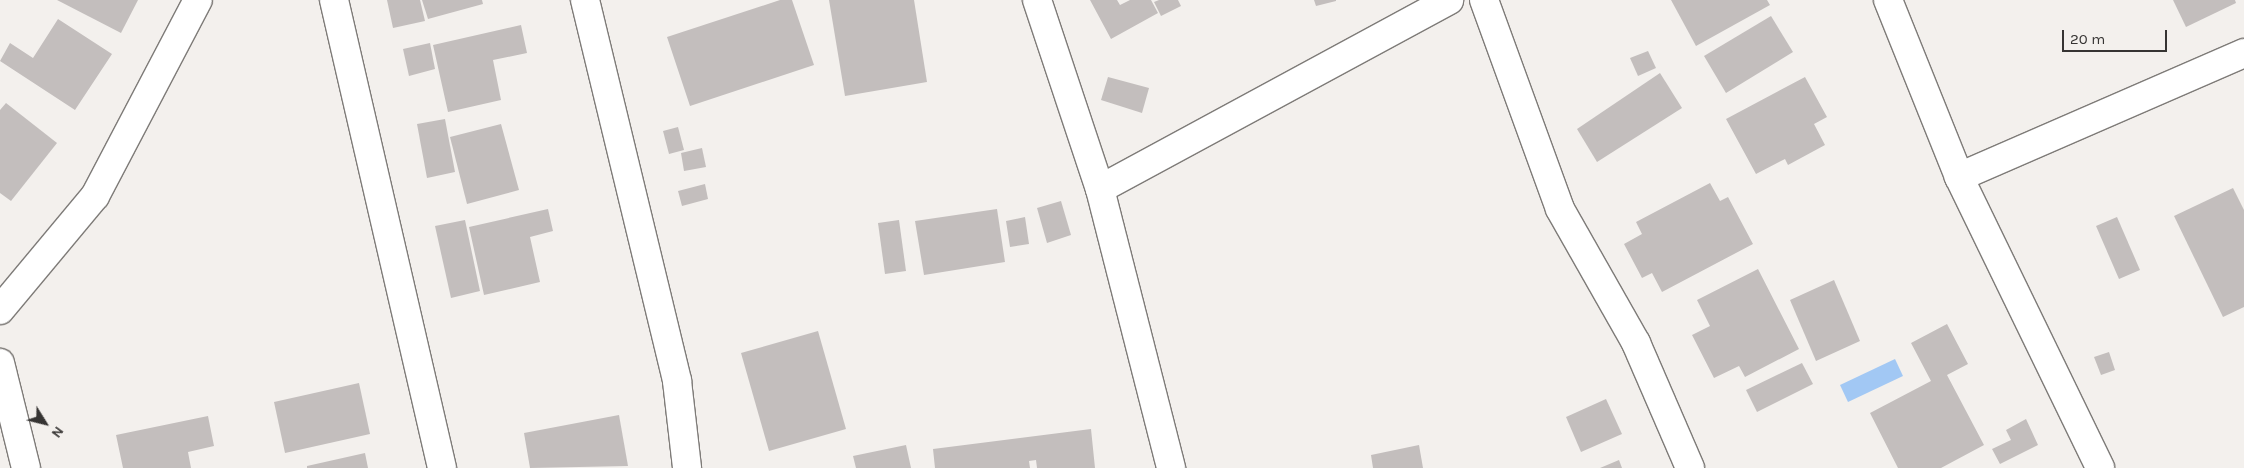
<!DOCTYPE html>
<html>
<head>
<meta charset="utf-8">
<style>
	body { margin:0 }
	#map { position:relative; width:2244px; height:468px; overflow:hidden; background:#f3f0ed; font-family:Karla,sans-serif }
	div>[style] { position:absolute }
	.water>* { inset:0; background:#a2c8f4 }
	.building>* { inset:0; background:#c3bebd }
	.roads { filter:drop-shadow(1px 0 #7e7b78) drop-shadow(-1px 0 #7e7b78) drop-shadow(0 1px #7e7b78) drop-shadow(0 -1px #7e7b78) }
	.minor>* { height:28px; margin:-14px; padding:0 14px; transform-origin:14px; border-radius:14px; background:#fff }
	span { translate:-50% -50%; white-space:nowrap; text-align:center; line-height:1.15; -webkit-text-stroke:4.5px #f3f0ed; paint-order:stroke }
	.north { position:absolute; left:20px; top:398px; width:50px; height:50px; -webkit-text-stroke:4px #f3f0ed; paint-order:stroke; rotate:126deg; font-size:14px; font-weight:700; line-height:20px; text-align:center; color:#363433 }
	.north::after { content:''; display:block; margin:auto; width:18px; height:22px; background:#363433; clip-path:polygon(50% 0,100% 100%,50% 72%,0 100%) }
	.scale { position:absolute; left:2062px; top:30px; width:105px; height:22px; box-sizing:border-box; border:2px solid #363433; border-top:0; padding-left:6px; font-size:15px; line-height:18px; white-space:nowrap; color:#363433; -webkit-text-stroke:4px #f3f0ed; paint-order:stroke }
</style>
</head>
<body>
<div id="map">
	<div class="water">
		<div style="clip-path:polygon(1895px 359px,1903px 376px,1848px 402px,1840px 385px)"></div>
	</div>
	<div class="building">
		<div style="clip-path:polygon(57px 0,138px 0,121px 33px)"></div>
		<div style="clip-path:polygon(387px 0,420px 0,425px 21px,393px 28px)"></div>
		<div style="clip-path:polygon(422px 0,482px 0,483px 4px,428px 19px)"></div>
		<div style="clip-path:polygon(780px 0,792px 0,814px 65px,690px 106px,667px 37px)"></div>
		<div style="clip-path:polygon(829px 0,914px 0,927px 82px,845px 96px)"></div>
		<div style="clip-path:polygon(1090px 0,1117px 0,1120px 5px,1130px 0,1151px 0,1158px 13px,1111px 39px)"></div>
		<div style="clip-path:polygon(1159px 0,1178px 0,1181px 6px,1161px 16px,1154px 2px)"></div>
		<div style="clip-path:polygon(1314px 0,1336px 0,1336px 1px,1316px 6px)"></div>
		<div style="clip-path:polygon(1671px 0,1767px 0,1770px 5px,1696px 46px)"></div>
		<div style="clip-path:polygon(2173px 0,2235px 0,2236px 3px,2186px 27px)"></div>
		<div style="clip-path:polygon(1771px 16px,1793px 52px,1726px 93px,1704px 56px)"></div>
		<div style="clip-path:polygon(58px 19px,112px 54px,75px 110px,0 61px,10px 43px,33px 58px)"></div>
		<div style="clip-path:polygon(521px 25px,527px 53px,493px 60px,501px 100px,448px 112px,433px 45px)"></div>
		<div style="clip-path:polygon(430px 43px,435px 69px,409px 76px,403px 49px)"></div>
		<div style="clip-path:polygon(1648px 51px,1656px 68px,1638px 76px,1630px 58px)"></div>
		<div style="clip-path:polygon(1660px 73px,1682px 108px,1597px 162px,1577px 129px)"></div>
		<div style="clip-path:polygon(1108px 77px,1149px 88px,1142px 113px,1101px 100px)"></div>
		<div style="clip-path:polygon(1805px 77px,1827px 117px,1814px 124px,1825px 145px,1788px 165px,1785px 159px,1756px 174px,1726px 119px)"></div>
		<div style="clip-path:polygon(6px 103px,57px 143px,11px 201px,0 193px,0 110px)"></div>
		<div style="clip-path:polygon(445px 119px,455px 172px,427px 178px,417px 124px)"></div>
		<div style="clip-path:polygon(501px 124px,519px 190px,467px 204px,450px 137px)"></div>
		<div style="clip-path:polygon(678px 127px,684px 150px,669px 154px,663px 131px)"></div>
		<div style="clip-path:polygon(702px 148px,706px 167px,684px 171px,681px 153px)"></div>
		<div style="clip-path:polygon(1710px 183px,1720px 201px,1728px 197px,1753px 244px,1662px 292px,1652px 273px,1642px 278px,1624px 244px,1642px 234px,1636px 222px)"></div>
		<div style="clip-path:polygon(705px 184px,708px 199px,682px 206px,678px 191px)"></div>
		<div style="clip-path:polygon(2233px 188px,2244px 210px,2244px 307px,2223px 317px,2174px 216px)"></div>
		<div style="clip-path:polygon(1061px 201px,1071px 235px,1047px 243px,1037px 208px)"></div>
		<div style="clip-path:polygon(548px 209px,553px 231px,530px 237px,540px 282px,484px 295px,469px 227px)"></div>
		<div style="clip-path:polygon(997px 209px,1005px 262px,924px 275px,915px 221px)"></div>
		<div style="clip-path:polygon(1025px 217px,1029px 244px,1010px 247px,1006px 221px)"></div>
		<div style="clip-path:polygon(2117px 217px,2140px 270px,2119px 279px,2096px 226px)"></div>
		<div style="clip-path:polygon(465px 220px,480px 291px,451px 298px,435px 226px)"></div>
		<div style="clip-path:polygon(899px 220px,906px 271px,885px 274px,878px 223px)"></div>
		<div style="clip-path:polygon(1758px 269px,1799px 349px,1745px 377px,1739px 366px,1714px 378px,1692px 335px,1710px 326px,1697px 300px)"></div>
		<div style="clip-path:polygon(1834px 280px,1860px 341px,1816px 361px,1790px 300px)"></div>
		<div style="clip-path:polygon(1947px 324px,1968px 364px,1947px 375px,1984px 445px,1941px 468px,1898px 468px,1870px 413px,1931px 381px,1911px 343px)"></div>
		<div style="clip-path:polygon(818px 331px,846px 429px,769px 451px,741px 353px)"></div>
		<div style="clip-path:polygon(2109px 352px,2115px 370px,2101px 375px,2094px 357px)"></div>
		<div style="clip-path:polygon(1802px 363px,1813px 384px,1757px 412px,1746px 390px)"></div>
		<div style="clip-path:polygon(359px 383px,370px 434px,285px 453px,274px 402px)"></div>
		<div style="clip-path:polygon(1606px 399px,1622px 434px,1581px 452px,1566px 417px)"></div>
		<div style="clip-path:polygon(619px 415px,628px 466px,530px 468px,524px 433px)"></div>
		<div style="clip-path:polygon(208px 416px,214px 446px,188px 452px,191px 468px,123px 468px,116px 435px)"></div>
		<div style="clip-path:polygon(2026px 419px,2038px 445px,2000px 464px,1992px 449px,2011px 440px,2006px 430px)"></div>
		<div style="clip-path:polygon(1091px 429px,1095px 468px,1037px 468px,1036px 460px,1029px 461px,1030px 468px,935px 468px,933px 449px)"></div>
		<div style="clip-path:polygon(906px 445px,911px 468px,856px 468px,853px 456px)"></div>
		<div style="clip-path:polygon(1419px 445px,1423px 468px,1373px 468px,1371px 455px)"></div>
		<div style="clip-path:polygon(365px 453px,368px 468px,307px 468px,307px 466px)"></div>
		<div style="clip-path:polygon(1619px 460px,1622px 468px,1600px 468px)"></div>
	</div>
	<div class="roads">
		<div class="minor">
			<div style="left:334px;top:0;width:480px;rotate:77deg"></div>
			<div style="left:585px;top:0;width:392px;rotate:76.4deg"></div>
			<div style="left:677px;top:381px;width:88px;rotate:83.4deg"></div>
			<div style="left:1037px;top:0;width:199px;rotate:71.6deg"></div>
			<div style="left:1100px;top:189px;width:288px;rotate:75.7deg"></div>
			<div style="left:1484px;top:0;width:222px;rotate:70deg"></div>
			<div style="left:1560px;top:209px;width:154px;rotate:60.4deg"></div>
			<div style="left:1636px;top:343px;width:136px;rotate:66.6deg"></div>
			<div style="left:1888px;top:0;width:191px;rotate:68.1deg"></div>
			<div style="left:1959px;top:177px;width:323px;rotate:64.1deg"></div>
			<div style="left:1959px;top:177px;width:311px;rotate:-23.5deg"></div>
			<div style="left:1100px;top:189px;width:397px;rotate:-28.4deg"></div>
			<div style="left:0;top:310px;width:148px;rotate:-50.2deg"></div>
			<div style="left:95px;top:196px;width:221px;rotate:-62.3deg"></div>
			<div style="left:0;top:363px;width:108px;rotate:76.1deg"></div>
		</div>
	</div>
	<div class="north">N</div>
	<div class="scale">20 m</div>
</div>
</body>
</html>
